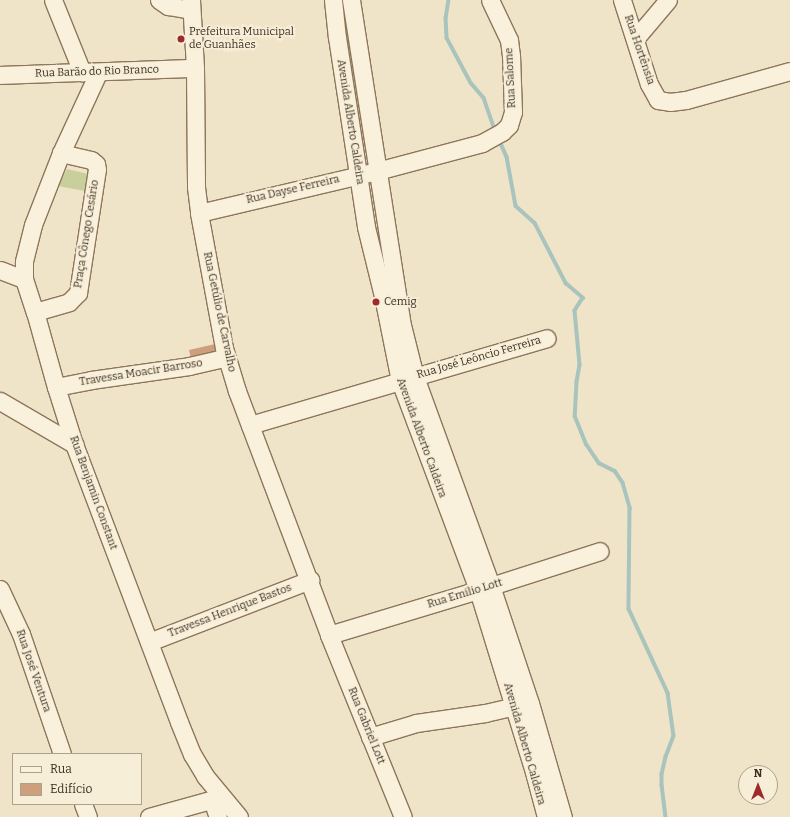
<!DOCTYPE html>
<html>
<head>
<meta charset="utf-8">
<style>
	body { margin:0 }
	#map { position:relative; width:790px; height:817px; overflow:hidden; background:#f0e4c8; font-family:Bitter,serif }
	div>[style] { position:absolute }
	.green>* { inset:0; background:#c9cf9b }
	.stream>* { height:3.5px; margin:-1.75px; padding:0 1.75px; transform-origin:1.75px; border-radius:1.75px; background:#a9c4bc }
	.building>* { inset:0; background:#cf9f7d }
	.roads { filter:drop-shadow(1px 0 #8d765c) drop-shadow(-1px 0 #8d765c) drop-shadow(0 1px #8d765c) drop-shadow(0 -1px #8d765c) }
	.minor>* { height:17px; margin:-8.5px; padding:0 8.5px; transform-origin:8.5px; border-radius:8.5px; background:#faf1dc }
	.dots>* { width:11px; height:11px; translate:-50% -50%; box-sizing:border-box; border:2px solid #f7eed8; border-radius:50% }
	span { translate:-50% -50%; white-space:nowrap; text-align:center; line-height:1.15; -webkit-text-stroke:3.5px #f7eed8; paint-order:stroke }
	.poi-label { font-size:11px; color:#3d2e20 }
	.left { translate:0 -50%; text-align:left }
	.street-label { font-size:11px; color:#3d2e20 }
	.legend { position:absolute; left:12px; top:753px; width:130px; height:52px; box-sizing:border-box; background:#f7eed8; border:1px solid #ada18e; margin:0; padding:5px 7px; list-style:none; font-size:12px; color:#3d2e20 }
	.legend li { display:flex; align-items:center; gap:8px; height:20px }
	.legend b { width:20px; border:1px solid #ada18e }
	.north { position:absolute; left:738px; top:765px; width:40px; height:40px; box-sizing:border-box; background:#f7eed8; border:1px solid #ada18e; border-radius:50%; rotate:0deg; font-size:11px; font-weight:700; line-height:16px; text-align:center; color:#3d2e20 }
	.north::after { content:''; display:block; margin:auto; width:14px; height:18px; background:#9e2a2b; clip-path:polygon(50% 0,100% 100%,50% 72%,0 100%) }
</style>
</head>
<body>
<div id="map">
	<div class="green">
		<div style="clip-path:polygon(67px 169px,89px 174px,85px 191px,58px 186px)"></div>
	</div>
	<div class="stream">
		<div style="left:449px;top:0;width:18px;rotate:99deg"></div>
		<div style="left:446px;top:18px;width:20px;rotate:87deg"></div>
		<div style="left:447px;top:38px;width:51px;rotate:61.9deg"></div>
		<div style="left:471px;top:83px;width:20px;rotate:49deg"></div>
		<div style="left:484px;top:98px;width:34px;rotate:71deg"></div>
		<div style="left:499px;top:139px;width:20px;rotate:66deg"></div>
		<div style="left:507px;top:157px;width:50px;rotate:79.6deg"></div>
		<div style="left:516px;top:206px;width:25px;rotate:42deg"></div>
		<div style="left:535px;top:223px;width:68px;rotate:62.7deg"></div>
		<div style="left:566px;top:283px;width:23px;rotate:41deg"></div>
		<div style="left:583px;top:298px;width:15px;rotate:122deg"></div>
		<div style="left:575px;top:311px;width:54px;rotate:84.7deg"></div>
		<div style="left:580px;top:365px;width:17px;rotate:100deg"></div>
		<div style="left:577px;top:382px;width:34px;rotate:93deg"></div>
		<div style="left:575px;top:416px;width:31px;rotate:68deg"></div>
		<div style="left:587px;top:445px;width:22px;rotate:56deg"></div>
		<div style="left:599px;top:463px;width:18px;rotate:27deg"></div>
		<div style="left:615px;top:471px;width:14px;rotate:56deg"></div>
		<div style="left:623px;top:483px;width:26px;rotate:74deg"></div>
		<div style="left:630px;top:508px;width:101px;rotate:90.6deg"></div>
		<div style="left:629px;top:609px;width:93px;rotate:65.1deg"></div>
		<div style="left:668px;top:693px;width:43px;rotate:82.1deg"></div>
		<div style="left:674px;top:736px;width:22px;rotate:111deg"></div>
		<div style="left:666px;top:757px;width:17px;rotate:103deg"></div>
		<div style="left:662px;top:774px;width:11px;rotate:90deg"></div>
		<div style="left:662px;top:785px;width:32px;rotate:83deg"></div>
	</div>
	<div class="building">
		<div style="clip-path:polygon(215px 344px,218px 357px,192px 363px,189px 350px)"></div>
	</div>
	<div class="roads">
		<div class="minor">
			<div style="left:53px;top:0;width:78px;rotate:68.1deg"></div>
			<div style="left:159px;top:0;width:11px;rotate:34deg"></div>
			<div style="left:168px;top:6px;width:23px;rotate:10deg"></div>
			<div style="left:191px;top:0;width:68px;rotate:86.6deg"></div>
			<div style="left:195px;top:68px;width:119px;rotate:89.5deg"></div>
			<div style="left:196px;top:187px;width:26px;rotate:83deg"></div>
			<div style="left:199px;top:213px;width:137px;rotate:79.5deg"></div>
			<div style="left:224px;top:348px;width:45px;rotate:73.2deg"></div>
			<div style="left:237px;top:391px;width:261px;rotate:69.3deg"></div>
			<div style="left:329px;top:635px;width:196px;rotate:67.9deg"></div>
			<div style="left:333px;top:0;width:37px;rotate:84deg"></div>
			<div style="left:337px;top:37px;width:192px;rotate:81.3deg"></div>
			<div style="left:366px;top:227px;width:71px;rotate:76.2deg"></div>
			<div style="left:383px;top:296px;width:87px;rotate:78.7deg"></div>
			<div style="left:400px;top:381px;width:223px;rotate:69.5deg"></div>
			<div style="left:478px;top:590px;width:190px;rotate:72.9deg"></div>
			<div style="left:534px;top:772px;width:47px;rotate:75.1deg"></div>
			<div style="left:351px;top:0;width:329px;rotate:81.1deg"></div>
			<div style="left:402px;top:325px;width:54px;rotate:76deg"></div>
			<div style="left:415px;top:377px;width:222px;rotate:70deg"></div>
			<div style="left:491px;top:586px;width:123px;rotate:71.6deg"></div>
			<div style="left:530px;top:703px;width:119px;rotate:73.9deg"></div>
			<div style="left:622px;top:0;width:88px;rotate:72.2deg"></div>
			<div style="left:649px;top:84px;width:18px;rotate:61deg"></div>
			<div style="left:658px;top:100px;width:12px;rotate:9deg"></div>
			<div style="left:670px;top:102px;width:16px;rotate:-7deg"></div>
			<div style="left:686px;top:100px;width:108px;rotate:-15.6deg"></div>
			<div style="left:635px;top:39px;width:51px;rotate:-49.8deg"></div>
			<div style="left:98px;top:73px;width:88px;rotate:114.8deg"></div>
			<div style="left:61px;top:153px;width:77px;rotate:111.3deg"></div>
			<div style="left:33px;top:225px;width:38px;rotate:104deg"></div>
			<div style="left:24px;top:262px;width:17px;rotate:90deg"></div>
			<div style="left:24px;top:279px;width:35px;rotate:72deg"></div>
			<div style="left:35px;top:312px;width:78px;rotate:74.4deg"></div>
			<div style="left:56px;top:387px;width:60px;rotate:72.5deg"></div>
			<div style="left:74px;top:444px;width:297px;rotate:69.3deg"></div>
			<div style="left:179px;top:722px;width:35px;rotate:68deg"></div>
			<div style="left:192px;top:754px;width:26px;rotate:59deg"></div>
			<div style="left:205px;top:776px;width:53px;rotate:50.3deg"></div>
			<div style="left:0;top:75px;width:195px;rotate:-2.1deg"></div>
			<div style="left:199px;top:213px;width:183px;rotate:-13.3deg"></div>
			<div style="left:377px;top:171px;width:109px;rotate:-14.9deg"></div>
			<div style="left:482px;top:143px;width:23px;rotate:-29deg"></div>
			<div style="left:502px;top:132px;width:10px;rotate:-45deg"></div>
			<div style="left:509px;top:125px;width:14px;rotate:-73deg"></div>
			<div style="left:513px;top:112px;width:56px;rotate:-92deg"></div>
			<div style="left:511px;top:56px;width:16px;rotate:-97deg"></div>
			<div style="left:509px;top:40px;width:44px;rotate:-115.4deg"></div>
			<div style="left:0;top:270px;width:26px;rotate:21deg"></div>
			<div style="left:35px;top:312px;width:35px;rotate:-16deg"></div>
			<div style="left:69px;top:302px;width:13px;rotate:-45deg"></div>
			<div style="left:78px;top:293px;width:125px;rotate:-81.3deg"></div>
			<div style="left:97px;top:169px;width:5px;rotate:-101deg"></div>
			<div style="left:96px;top:164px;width:6px;rotate:-141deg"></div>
			<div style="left:91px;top:160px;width:31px;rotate:-167deg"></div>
			<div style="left:56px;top:387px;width:36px;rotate:-11deg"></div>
			<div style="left:91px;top:380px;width:99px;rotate:-8.1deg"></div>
			<div style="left:189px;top:366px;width:39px;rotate:-13deg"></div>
			<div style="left:0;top:401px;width:86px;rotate:30.2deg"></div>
			<div style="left:250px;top:425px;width:309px;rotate:-16.3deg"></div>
			<div style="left:0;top:589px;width:50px;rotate:65deg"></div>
			<div style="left:21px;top:634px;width:127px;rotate:71.1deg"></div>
			<div style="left:329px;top:635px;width:169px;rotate:-16.8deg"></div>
			<div style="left:491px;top:586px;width:114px;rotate:-17.8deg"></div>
			<div style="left:149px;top:642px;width:173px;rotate:-21.1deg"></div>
			<div style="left:370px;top:737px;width:48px;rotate:-16.9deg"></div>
			<div style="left:416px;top:723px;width:70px;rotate:-8.2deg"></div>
			<div style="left:485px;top:713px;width:40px;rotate:-13deg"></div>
			<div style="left:212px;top:800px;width:18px;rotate:71deg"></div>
			<div style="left:83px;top:804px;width:14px;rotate:69deg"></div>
			<div style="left:149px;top:817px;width:75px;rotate:-15.5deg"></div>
		</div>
	</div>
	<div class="dots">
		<div style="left:181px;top:39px;background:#9e2a2b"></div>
		<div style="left:376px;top:302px;background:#9e2a2b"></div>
	</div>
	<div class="poi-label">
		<span class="left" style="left:189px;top:39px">Prefeitura Municipal<br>de Guanhães</span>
		<span class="left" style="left:384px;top:302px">Cemig</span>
	</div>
	<div class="street-label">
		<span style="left:639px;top:50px;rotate:71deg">Rua Hortênsia</span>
		<span style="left:97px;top:72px;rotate:-2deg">Rua Barão do Rio Branco</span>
		<span style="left:511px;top:78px;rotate:-93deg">Rua Salome</span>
		<span style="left:350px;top:122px;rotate:81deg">Avenida Alberto Caldeira</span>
		<span style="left:293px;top:190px;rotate:-13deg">Rua Dayse Ferreira</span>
		<span style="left:87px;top:234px;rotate:-81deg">Praça Cônego Cesário</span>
		<span style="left:219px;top:312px;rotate:78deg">Rua Getúlio de Carvalho</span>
		<span style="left:479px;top:358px;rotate:-16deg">Rua José Leôncio Ferreira</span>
		<span style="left:141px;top:373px;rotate:-9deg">Travessa Moacir Barroso</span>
		<span style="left:421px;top:438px;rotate:70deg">Avenida Alberto Caldeira</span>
		<span style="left:93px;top:493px;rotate:70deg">Rua Benjamin Constant</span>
		<span style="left:465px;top:594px;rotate:-17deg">Rua Emilio Lott</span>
		<span style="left:230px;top:611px;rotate:-21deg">Travessa Henrique Bastos</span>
		<span style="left:33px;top:671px;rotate:71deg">Rua José Ventura</span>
		<span style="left:366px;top:726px;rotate:68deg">Rua Gabriel Lott</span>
		<span style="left:524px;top:744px;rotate:74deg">Avenida Alberto Caldeira</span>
	</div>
	<ul class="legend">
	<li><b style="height:5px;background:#faf1dc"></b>Rua</li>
	<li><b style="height:11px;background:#cf9f7d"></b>Edifício</li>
	</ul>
	<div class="north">N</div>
</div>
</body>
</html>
